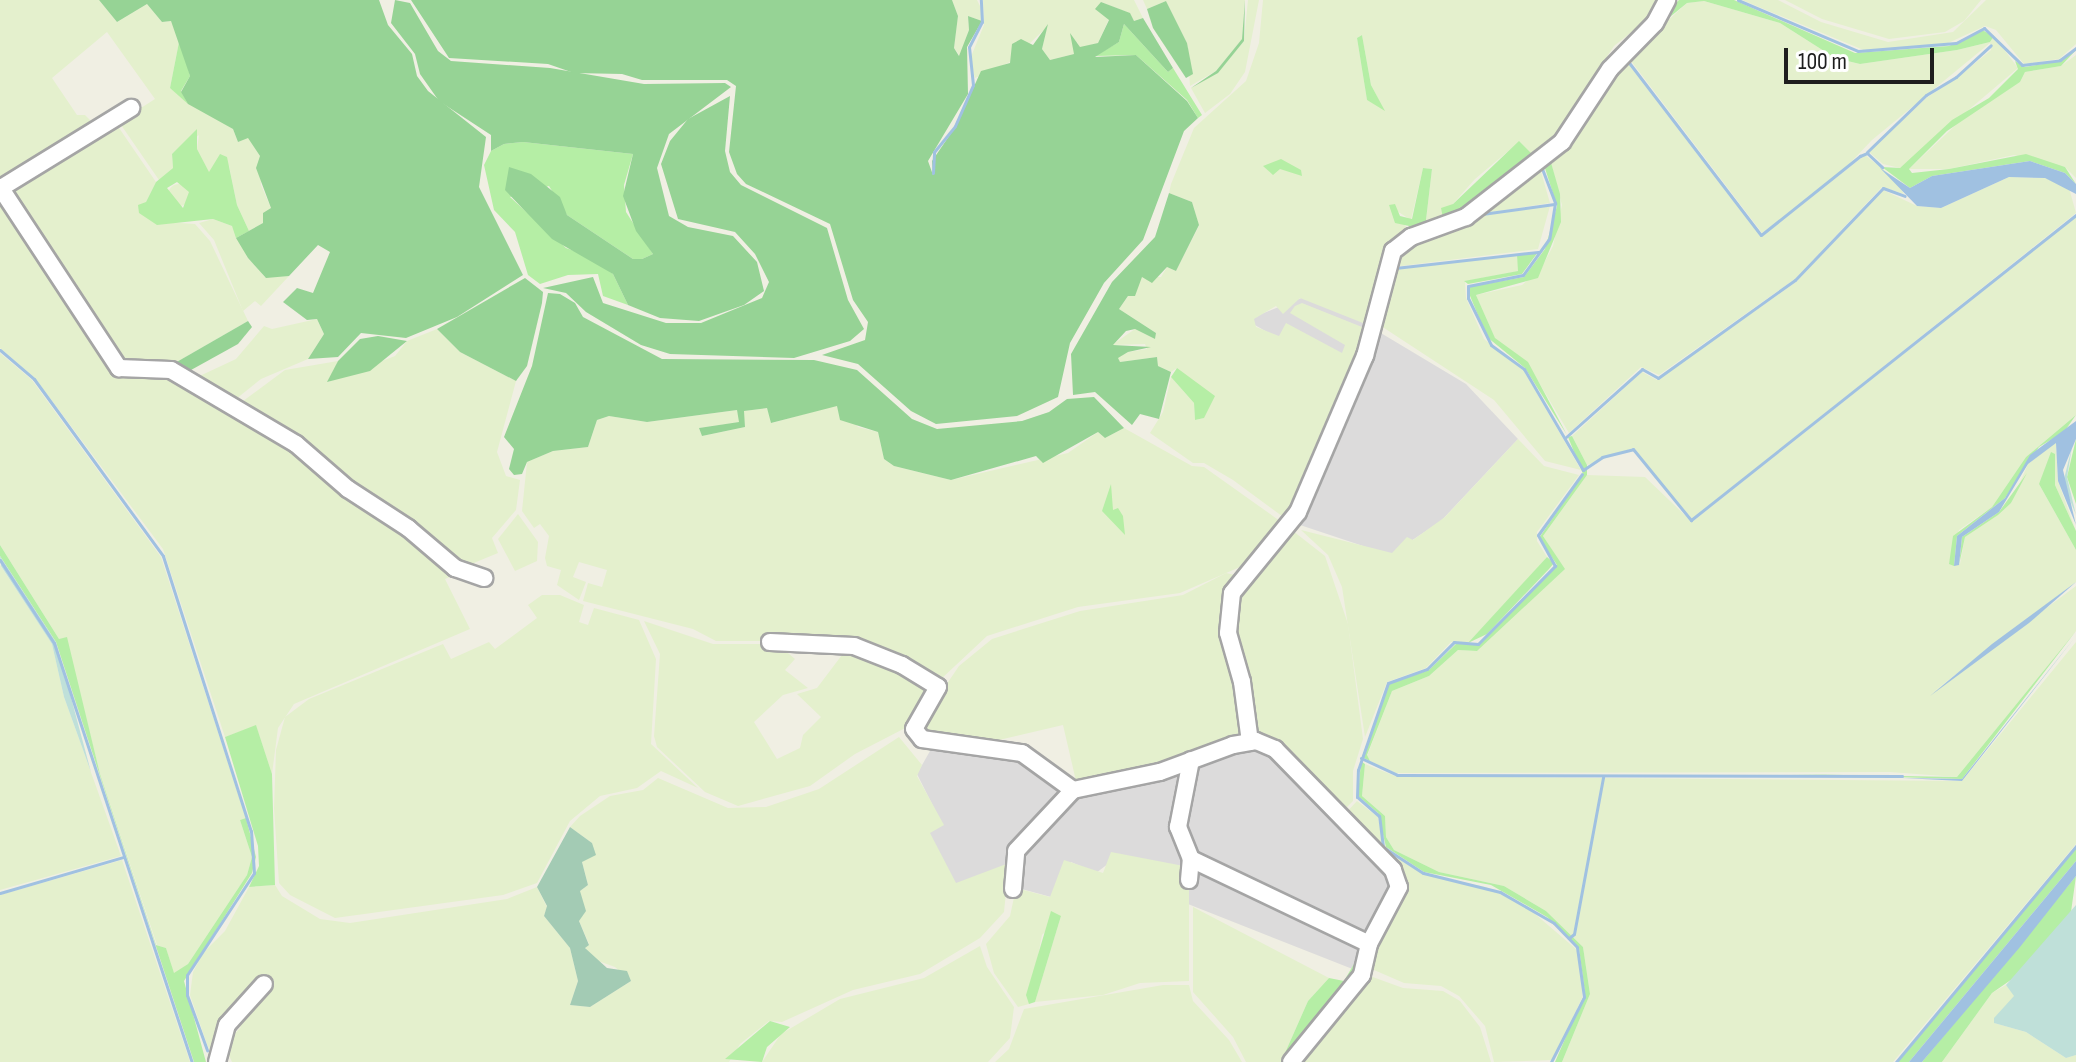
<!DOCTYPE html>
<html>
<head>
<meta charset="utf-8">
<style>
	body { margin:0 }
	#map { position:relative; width:2076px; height:1062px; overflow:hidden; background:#f0efe3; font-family:"Sofia Sans Condensed",sans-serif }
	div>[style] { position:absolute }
	.residential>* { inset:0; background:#dcdbdb }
	.farmland>* { inset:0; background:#e4f0cd }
	.round { border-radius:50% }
	.grass>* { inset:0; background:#b5eea5 }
	.forest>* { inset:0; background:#96d395 }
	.wetland>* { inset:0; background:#bfe0d9 }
	.cemetery>* { inset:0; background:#a3cbb4 }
	.water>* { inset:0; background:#a0c1e1 }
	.stream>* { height:3px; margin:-1.5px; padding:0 1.5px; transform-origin:1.5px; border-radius:1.5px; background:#a0c1e1 }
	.roads { filter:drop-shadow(2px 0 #a5a5a5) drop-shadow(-2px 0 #a5a5a5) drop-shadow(0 2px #a5a5a5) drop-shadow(0 -2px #a5a5a5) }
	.minor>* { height:16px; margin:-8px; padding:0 8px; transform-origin:8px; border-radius:8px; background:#fff }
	span { translate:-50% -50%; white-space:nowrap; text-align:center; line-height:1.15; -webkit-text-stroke:7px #fff; paint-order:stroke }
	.scale { position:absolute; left:1784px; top:48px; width:150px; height:36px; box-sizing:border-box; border:4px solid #1e1e1e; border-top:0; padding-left:10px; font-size:24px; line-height:28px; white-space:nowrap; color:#1e1e1e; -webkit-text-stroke:6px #fff; paint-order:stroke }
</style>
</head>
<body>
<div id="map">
	<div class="residential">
		<div style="clip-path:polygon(1314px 293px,1466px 384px,1518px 439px,1441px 521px,1390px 555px,1297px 524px,1351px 380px,1246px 320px)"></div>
		<div style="clip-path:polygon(934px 744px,1026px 758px,1073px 788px,1262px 747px,1399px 886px,1355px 970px,1188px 904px,1186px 871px,1113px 860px,1096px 873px,1071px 862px,1051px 897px,1011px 886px,955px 885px,927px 829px,941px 822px,917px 774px)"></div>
	</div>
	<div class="farmland">
		<div style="clip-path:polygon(0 0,99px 0,117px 22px,147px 4px,162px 22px,171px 21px,180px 37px,170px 88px,233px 129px,238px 142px,248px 137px,260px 156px,261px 185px,271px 208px,263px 223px,249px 231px,237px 205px,229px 166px,216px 163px,209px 173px,197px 149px,199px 135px,172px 154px,173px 168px,159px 180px,119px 122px,155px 99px,107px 32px,52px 78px,77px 115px,85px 115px,93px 123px,0 181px)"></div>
		<div style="clip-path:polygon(952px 0,977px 0,982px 10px,982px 21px,968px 16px,969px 30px,960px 56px,954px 48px,958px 16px)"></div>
		<div style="clip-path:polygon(983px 0,1134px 0,1143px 18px,1134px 21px,1129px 13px,1101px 2px,1109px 19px,1098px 43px,1080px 48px,1077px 42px,1074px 54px,1050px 60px,1042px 49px,1047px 27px,1010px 62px,975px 78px,970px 59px,984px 25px)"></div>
		<div style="clip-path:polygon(1143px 0,1245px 0,1242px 39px,1216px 71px,1190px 86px,1187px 43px,1166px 1px,1147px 9px)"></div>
		<div style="clip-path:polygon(1248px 0,1259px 0,1245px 72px,1230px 94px,1205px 113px,1191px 88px,1218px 72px,1244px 41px)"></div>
		<div style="clip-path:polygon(evenodd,1263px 0,1662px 0,1654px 14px,1614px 46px,1554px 137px,1533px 155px,1519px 142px,1475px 179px,1443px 215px,1444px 223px,1426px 221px,1432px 169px,1423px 168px,1411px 220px,1389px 206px,1411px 233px,1395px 241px,1368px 325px,1300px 298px,1283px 314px,1276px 306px,1254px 319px,1256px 327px,1279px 336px,1286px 323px,1342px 353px,1345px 345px,1290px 313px,1295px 306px,1302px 303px,1367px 329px,1290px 522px,1233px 480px,1204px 463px,1193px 463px,1150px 433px,1163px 412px,1171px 377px,1194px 403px,1195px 420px,1204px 418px,1177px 368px,1171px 372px,1158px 366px,1157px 357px,1120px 362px,1117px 358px,1128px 352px,1147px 349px,1145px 344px,1112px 345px,1135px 329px,1155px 339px,1156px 333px,1119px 309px,1142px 277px,1161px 277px,1167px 267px,1176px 271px,1199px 226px,1192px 202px,1169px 193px,1171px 184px,1194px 128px,1246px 81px,1259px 43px,1263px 0,1362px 35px,1371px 85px,1383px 108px,1367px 100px,1357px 38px,1362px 35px)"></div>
		<div style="clip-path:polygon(1742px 0,1778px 0,1821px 22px,1888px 42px,1953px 32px,1986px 0,2076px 0,2076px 44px,2059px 59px,2024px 64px,1996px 30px,1985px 26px,1946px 44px,1866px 51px)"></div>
		<div style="clip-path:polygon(1785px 0,1981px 0,1964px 21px,1945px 32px,1889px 39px,1822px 19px)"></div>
		<div style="clip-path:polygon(1704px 1px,1780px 23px,1835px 58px,1860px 64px,1957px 50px,1990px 42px,1994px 36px,2018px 68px,1900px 168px,1883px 164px,1869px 152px,1926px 98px,1957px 78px,1991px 50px,1990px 43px,1872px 140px,1833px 181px,1762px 233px,1628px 57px,1687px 3px)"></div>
		<div style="clip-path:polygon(2076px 55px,2076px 178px,2065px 167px,2014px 155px,1949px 169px,1909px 169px,1960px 121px,2020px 82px,2025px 72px,2061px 66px)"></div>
		<div style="clip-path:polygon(1623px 57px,1761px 237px,1865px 155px,1894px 178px,1904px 194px,1882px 187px,1795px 279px,1659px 375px,1641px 367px,1569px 433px,1538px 381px,1495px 339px,1476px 295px,1522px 285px,1541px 269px,1553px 246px,1562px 205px,1550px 159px)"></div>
		<div style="clip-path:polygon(117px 125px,156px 182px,146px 202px,164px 222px,195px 224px,210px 241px,248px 321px,168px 367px,129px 369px,5px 192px)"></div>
		<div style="clip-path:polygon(1539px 165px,1550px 203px,1478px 214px)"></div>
		<div style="clip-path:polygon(2009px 177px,2045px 178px,2069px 188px,2076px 213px,1692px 519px,1633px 448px,1587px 465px,1572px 436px,1642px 372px,1657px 380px,1796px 282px,1883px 190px,1917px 206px,1941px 208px)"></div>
		<div class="round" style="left:168px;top:184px;width:22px;height:22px"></div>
		<div style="clip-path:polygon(0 197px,111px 366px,163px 371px,294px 446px,459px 573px,445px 579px,470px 629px,294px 704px,278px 728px,272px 774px,256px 726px,225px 737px,163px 549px,35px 378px,0 348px)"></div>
		<div style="clip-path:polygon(1550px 206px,1538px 249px,1393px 267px,1408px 243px,1474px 216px)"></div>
		<div style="clip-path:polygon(2076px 217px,2076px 415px,2026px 457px,1992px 507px,1959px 530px,1949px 563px,1960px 564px,1965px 537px,2011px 503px,2028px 464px,2056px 442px,2058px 481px,2076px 531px,2055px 485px,2055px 454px,2039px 484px,2076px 550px,2076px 582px,1929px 695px,2076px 586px,2076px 631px,1957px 777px,1890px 772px,1396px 773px,1370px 761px,1367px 756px,1392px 691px,1429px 676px,1458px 650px,1477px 651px,1564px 569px,1543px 536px,1587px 475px,1645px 477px,1692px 522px)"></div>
		<div style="clip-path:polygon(213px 219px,232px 226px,248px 258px,265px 277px,289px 276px,261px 306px,255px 301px,243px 311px,214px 240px,199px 223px)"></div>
		<div style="clip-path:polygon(1517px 255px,1519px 271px,1465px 281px,1466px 298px,1484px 339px,1524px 371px,1581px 470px,1545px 461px,1494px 400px,1378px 324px,1391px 270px)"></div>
		<div style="clip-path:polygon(317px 319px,324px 334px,308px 359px,261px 379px,231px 403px,191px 380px,236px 359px,264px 326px,272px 329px)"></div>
		<div style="clip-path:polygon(437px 329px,460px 352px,516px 381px,497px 452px,506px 476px,520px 480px,516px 510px,492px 538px,498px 553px,464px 567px,239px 404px,285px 370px,338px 361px,328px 382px,395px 356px,407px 341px)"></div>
		<div style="clip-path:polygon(0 353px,32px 380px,161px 557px,246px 818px,240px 820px,252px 857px,247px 875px,188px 964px,174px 974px,166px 948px,157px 945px,100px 774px,66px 638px,59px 639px,0 545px)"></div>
		<div style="clip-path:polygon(837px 405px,858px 427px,878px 432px,884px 459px,894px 466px,951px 480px,1068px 453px,1098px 432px,1105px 438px,1124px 428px,1192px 466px,1204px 467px,1287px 526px,1240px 567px,1180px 593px,1078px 607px,987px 636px,940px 680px,852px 641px,716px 641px,693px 629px,583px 601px,588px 583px,602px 587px,607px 570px,579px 562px,573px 577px,586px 582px,579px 600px,557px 585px,561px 570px,547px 566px,545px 558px,549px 536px,540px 524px,534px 528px,522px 511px,527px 462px,553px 451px,588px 447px,597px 420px,609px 416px,647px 422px,737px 410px,740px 422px,699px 428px,702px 436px,745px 427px,743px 411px,767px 408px,772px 423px)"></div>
		<div style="clip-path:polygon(1518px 439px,1544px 466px,1579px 475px,1537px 532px,1537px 541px,1547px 557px,1479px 636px,1468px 643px,1451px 642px,1426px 668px,1387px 682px,1365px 737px,1342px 587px,1328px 555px,1301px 530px,1392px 553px,1407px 537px,1413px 540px,1445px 517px)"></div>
		<div style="clip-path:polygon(518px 514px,538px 542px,537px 561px,515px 571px,498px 539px)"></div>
		<div style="clip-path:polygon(1293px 531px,1325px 556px,1348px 624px,1363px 739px,1353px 771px,1353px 801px,1341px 813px,1256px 735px,1236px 661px,1232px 608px,1252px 572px)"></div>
		<div style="clip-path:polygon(0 565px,52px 644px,64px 697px,121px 856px,0 890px)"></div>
		<div style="clip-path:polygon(1226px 573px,1235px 575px,1232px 669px,1244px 734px,1113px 778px,1076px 781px,1063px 725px,974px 746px,926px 735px,919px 725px,959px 666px,992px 639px,1080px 611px,1183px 595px)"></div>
		<div style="clip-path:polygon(542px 595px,560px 595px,584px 605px,579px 622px,588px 625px,594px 608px,639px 620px,656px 659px,651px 744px,698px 788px,661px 771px,637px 788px,600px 796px,570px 821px,537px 883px,503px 895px,335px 918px,290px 895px,279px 883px,274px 808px,276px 750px,285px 717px,309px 699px,443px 644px,451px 659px,489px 642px,495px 649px,537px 618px,528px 605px)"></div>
		<div style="clip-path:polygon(644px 621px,713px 644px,797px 644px,788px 653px,795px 659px,785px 670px,808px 688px,783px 695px,754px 722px,777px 759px,800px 748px,803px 735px,821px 717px,797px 694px,817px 688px,848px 647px,933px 685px,911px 725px,855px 754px,810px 786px,738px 806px,705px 792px,657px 747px,654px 736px,660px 654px)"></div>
		<div style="clip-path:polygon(2076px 642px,2076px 844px,1893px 1062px,1562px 1062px,1590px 994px,1583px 947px,1546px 911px,1504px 886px,1439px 872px,1394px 850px,1386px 837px,1385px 816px,1362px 796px,1365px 764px,1395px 776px,1962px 781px)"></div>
		<div style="clip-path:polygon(899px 737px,922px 765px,917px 776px,944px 825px,930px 833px,956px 883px,1009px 863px,1004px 912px,980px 938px,920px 974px,853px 990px,782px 1022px,769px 1021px,740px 1044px,729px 1062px,232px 1062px,224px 1045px,241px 1027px,224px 1022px,212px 1055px,207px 1044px,190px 995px,193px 972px,203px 953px,225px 931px,249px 887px,275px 885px,282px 896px,320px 919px,350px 923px,507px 899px,537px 887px,547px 907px,544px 916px,570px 948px,578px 981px,570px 1005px,590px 1007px,631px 981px,615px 967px,590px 958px,585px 947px,589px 944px,579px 921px,580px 891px,588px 885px,582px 862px,592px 843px,570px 827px,580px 816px,610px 796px,643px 790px,658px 778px,728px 808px,766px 807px,819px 789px)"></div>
		<div style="clip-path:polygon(1357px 801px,1378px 817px,1384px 850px,1423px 874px,1486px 887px,1528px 908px,1576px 949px,1582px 961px,1582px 998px,1553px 1060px,1494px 1062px,1485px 1026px,1459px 996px,1441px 986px,1404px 983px,1374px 970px,1371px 958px,1400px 892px,1343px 816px)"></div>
		<div style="clip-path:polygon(1111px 852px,1189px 867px,1189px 981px,1140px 983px,1103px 995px,1035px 1002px,1061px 916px,1042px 935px,1029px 1004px,1018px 1007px,994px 973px,986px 944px,1010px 916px,1016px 888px,1050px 897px,1064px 860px,1103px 873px)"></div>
		<div style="clip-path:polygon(122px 860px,190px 1062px,0 1062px,0 895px)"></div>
		<div style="clip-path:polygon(1193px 907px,1329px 978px,1308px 1001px,1281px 1062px,1246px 1062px,1233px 1037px,1193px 992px)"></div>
		<div style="clip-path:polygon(980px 946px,987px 967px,1014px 1007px,1010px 1038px,988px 1062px,762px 1062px,781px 1034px,840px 999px,924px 978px)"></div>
		<div style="clip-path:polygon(1370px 976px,1403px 988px,1443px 991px,1460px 1001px,1480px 1027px,1491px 1062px,1295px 1062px)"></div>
		<div style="clip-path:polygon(1163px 985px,1189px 985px,1193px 1001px,1229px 1040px,1242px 1062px,995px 1062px,1009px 1049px,1024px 1009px)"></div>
		<div style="clip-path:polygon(2006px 985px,2015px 996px,1994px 1023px,2026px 1032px,2066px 1058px,2076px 1055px,2076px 1062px,1942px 1062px,1992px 993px)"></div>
	</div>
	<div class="grass">
		<div style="clip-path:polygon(1679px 0,1734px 0,1855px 53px,1949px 46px,1982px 30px,1994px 36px,1990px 42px,1957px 50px,1860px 64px,1835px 58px,1780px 23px,1704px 1px,1687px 3px,1626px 53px,1574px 131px,1550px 159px,1560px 194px,1561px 222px,1538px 278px,1476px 295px,1495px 338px,1528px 362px,1567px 435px,1525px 368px,1487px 337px,1468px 291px,1469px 287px,1524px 277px,1545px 249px,1557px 206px,1543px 162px,1563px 144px,1625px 51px)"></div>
		<div style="clip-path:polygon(1124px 24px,1168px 72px,1173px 68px,1202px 115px,1198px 118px,1187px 100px,1136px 55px,1095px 56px,1119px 42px)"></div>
		<div style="clip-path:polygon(1362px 35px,1371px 85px,1385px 111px,1367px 100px,1357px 38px)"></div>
		<div style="clip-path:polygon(180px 37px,190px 76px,181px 91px,188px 104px,170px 88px)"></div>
		<div style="clip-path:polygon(2076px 50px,2061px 66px,2025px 72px,2020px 82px,1947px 131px,1909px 169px,1912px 173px,1949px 169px,2026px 154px,2065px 167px,2076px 184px,2065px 173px,2030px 161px,1932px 176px,1910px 188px,1882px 167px,1900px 168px,1952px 120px,1989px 98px,2018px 69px,2015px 61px,2025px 67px,2055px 62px)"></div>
		<div style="clip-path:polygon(evenodd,197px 129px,197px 149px,209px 172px,220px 154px,227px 157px,237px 205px,249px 231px,236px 238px,232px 226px,213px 219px,157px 225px,139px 213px,138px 205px,146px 202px,156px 182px,173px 168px,172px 154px,197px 129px,177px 182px,189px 192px,183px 208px,167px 188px,177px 182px)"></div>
		<div style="clip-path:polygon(1519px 141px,1533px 155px,1444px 223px,1441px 208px,1453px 204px)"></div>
		<div style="clip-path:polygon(523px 142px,633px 154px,624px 185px,626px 212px,653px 254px,642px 259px,633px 259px,567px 215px,549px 186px,510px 197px,566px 248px,591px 257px,613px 274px,628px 305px,603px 296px,598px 274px,568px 275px,540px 284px,528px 275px,515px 232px,494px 210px,484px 165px,491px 151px,504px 144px)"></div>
		<div style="clip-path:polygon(1281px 159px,1301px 170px,1302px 176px,1280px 169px,1273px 175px,1263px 166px)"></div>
		<div style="clip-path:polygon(1423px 168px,1432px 169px,1426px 220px,1437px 225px,1411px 233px,1409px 226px,1395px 223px,1389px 205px,1395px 204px,1400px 216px,1412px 219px)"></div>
		<div style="clip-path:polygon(1538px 252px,1522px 274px,1468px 284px,1464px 281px,1518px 271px,1517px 255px)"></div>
		<div style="clip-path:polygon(1177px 368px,1215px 396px,1204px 418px,1195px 420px,1194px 403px,1171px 377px)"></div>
		<div style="clip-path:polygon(2076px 415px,2064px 432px,2039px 447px,2005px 498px,1957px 536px,1954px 566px,1949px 564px,1953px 536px,1992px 507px,2026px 457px)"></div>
		<div style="clip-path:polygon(1572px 436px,1587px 465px,1587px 475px,1543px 536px,1565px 569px,1477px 651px,1458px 650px,1429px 676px,1392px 691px,1367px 755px,1370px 761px,1362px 757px,1389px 684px,1429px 670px,1457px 643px,1478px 645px,1557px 565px,1539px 538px,1583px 474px,1568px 437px)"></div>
		<div style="clip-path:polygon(2076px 439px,2076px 504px,2067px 477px)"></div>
		<div style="clip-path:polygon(2051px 452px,2055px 454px,2055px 485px,2076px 531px,2076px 550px,2039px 484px)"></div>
		<div style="clip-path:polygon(2027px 473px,2011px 503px,1998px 515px,1965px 537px,1959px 565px,1962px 537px,1999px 512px)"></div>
		<div style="clip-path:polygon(1111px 484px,1113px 510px,1118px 508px,1123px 516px,1125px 535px,1102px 511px)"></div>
		<div style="clip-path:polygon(0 545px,59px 639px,67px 637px,100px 774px,156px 945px,166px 948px,174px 973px,188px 964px,247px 875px,252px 857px,240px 820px,246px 818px,256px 857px,252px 873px,184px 981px,206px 1062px,194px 1062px,56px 642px,0 556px)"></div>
		<div style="clip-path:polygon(1547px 557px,1554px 563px,1549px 569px,1487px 634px,1468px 643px)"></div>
		<div style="clip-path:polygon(2076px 631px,1962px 779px,1789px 774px,1957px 777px)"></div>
		<div style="clip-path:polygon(256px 725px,272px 774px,275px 885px,249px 887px,259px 866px,258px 846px,225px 737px)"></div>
		<div style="clip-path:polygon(1361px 761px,1365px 764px,1362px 796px,1385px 816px,1386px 837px,1394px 850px,1439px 872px,1504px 886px,1546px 911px,1583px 947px,1590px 994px,1562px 1062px,1555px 1062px,1585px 993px,1579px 948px,1547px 917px,1491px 885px,1424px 872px,1386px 847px,1378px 813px,1358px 796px)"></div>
		<div style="clip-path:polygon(2076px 848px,2076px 861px,1909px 1062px,1898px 1062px)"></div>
		<div style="clip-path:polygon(2076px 876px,2071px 912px,2018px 975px,1992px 993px,1942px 1062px,1922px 1062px)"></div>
		<div style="clip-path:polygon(1051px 911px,1061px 916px,1035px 1002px,1029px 1004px,1026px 995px)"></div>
		<div style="clip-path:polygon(1365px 945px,1364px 960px,1288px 1062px,1281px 1062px,1308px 1001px,1329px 978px,1344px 981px)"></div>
		<div style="clip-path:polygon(770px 1021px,790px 1027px,767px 1047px,762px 1062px,725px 1059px)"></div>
	</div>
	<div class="forest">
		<div style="clip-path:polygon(99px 0,379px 0,388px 25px,412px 54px,417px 76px,428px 91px,486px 137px,479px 187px,523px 275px,457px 317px,406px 338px,361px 333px,338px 357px,308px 359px,324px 334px,317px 319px,307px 320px,283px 302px,297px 288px,313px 293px,330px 252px,318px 245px,289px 276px,266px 278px,248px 258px,236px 238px,263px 223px,263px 213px,271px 208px,256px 168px,260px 156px,248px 138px,238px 142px,233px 129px,188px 104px,181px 92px,190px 76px,171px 21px,162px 22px,147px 4px,117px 22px)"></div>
		<div style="clip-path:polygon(395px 0,410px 3px,438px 51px,451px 61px,550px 68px,644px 84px,725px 83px,731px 87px,669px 134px,657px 168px,669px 216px,688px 227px,733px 236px,757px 262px,764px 291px,744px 305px,699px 321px,660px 318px,628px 305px,613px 274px,552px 239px,505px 190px,509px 167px,531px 174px,560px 197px,567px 215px,633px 259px,642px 259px,653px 254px,636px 231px,623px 196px,633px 154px,523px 142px,504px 144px,491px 151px,491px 135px,439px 101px,420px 74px,415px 54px,391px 23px)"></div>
		<div style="clip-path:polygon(411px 0,952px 0,958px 16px,954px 48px,959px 56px,969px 30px,968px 16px,982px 21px,967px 47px,968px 94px,928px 161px,933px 175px,932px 161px,956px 126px,981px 71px,1010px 63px,1012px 44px,1021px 39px,1033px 45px,1048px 24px,1042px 49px,1050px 60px,1074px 54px,1070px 33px,1080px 47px,1098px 43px,1109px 20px,1095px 9px,1101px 2px,1130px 13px,1134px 21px,1143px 18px,1173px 68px,1168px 72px,1124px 24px,1119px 42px,1095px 57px,1136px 55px,1187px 101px,1198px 118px,1184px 131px,1143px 240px,1104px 283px,1070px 343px,1058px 397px,1017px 416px,936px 424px,911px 411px,858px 364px,822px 355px,865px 340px,868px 322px,853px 300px,830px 224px,746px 184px,737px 174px,729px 152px,736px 86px,727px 80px,642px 80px,622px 74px,574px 73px,548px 64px,449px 58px)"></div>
		<div style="clip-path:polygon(1245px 0,1244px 41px,1218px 73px,1191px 88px,1216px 71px,1242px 39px)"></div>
		<div style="clip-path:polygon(1166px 1px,1187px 43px,1193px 74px,1186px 78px,1153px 28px,1147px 9px)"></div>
		<div style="clip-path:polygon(730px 96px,725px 151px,730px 172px,741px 185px,827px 228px,848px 300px,864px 329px,850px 341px,794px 358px,670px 354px,641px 345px,586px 312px,566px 293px,543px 288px,593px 277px,603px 303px,666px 323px,701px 323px,762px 298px,769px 282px,755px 254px,735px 232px,678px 219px,661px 164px,670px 141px,688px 119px)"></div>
		<div style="clip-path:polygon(1169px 193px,1192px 202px,1199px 225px,1176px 271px,1167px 267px,1152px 283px,1142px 277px,1135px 296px,1128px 296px,1119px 309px,1156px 333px,1155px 339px,1135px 329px,1126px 331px,1113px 345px,1151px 347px,1128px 352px,1118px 358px,1120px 362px,1157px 357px,1158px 366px,1171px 372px,1159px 419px,1140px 414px,1132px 425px,1095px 392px,1073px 395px,1071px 354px,1112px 282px,1155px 237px)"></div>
		<div style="clip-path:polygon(525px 278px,543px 292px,542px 303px,527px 366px,516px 381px,460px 352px,437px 329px)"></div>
		<div style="clip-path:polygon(548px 293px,560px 294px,575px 303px,583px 317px,662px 359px,814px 360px,857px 370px,912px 419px,937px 429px,1022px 421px,1049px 412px,1067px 399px,1094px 397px,1124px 428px,1105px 438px,1098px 432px,1043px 463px,1036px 456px,951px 480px,894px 466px,884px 459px,878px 432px,840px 420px,837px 406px,771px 423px,767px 408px,744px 411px,745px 427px,702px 436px,699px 428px,739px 422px,737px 410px,647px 422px,609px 416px,597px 420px,588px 447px,553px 451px,527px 462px,522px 474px,514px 475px,509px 469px,514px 449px,504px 437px,532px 366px)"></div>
		<div style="clip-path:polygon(248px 321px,252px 327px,238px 344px,182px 375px,168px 367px)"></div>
		<div style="clip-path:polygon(378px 336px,407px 341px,370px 371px,327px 382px,338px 361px,360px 339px)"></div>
	</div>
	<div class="wetland">
		<div style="clip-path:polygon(2072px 447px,2067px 477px,2076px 515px,2063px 483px)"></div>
		<div style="clip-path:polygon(0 556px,56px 642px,91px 772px,64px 697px,52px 644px,1px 566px)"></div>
		<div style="clip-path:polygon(2076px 905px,2076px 1055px,2066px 1058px,2026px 1032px,1994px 1023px,1994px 1018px,2014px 996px,2006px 985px)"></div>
	</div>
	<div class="cemetery">
		<div style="clip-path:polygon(570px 827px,592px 843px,596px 855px,582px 862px,588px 885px,580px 891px,586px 911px,579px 921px,589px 945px,585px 948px,607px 968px,627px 971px,631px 981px,590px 1007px,570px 1005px,578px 981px,570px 948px,544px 916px,547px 906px,537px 887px)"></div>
	</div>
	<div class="water">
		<div style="clip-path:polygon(2030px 161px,2065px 173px,2076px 184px,2076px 194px,2045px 178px,2009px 177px,1941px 208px,1917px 206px,1880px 168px,1910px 188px,1932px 176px)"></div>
		<div style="clip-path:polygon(2076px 421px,2076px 439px,2063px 470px,2076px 525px,2058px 481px,2056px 443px,2028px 464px,1999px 512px,1962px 537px,1959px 565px,1954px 566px,1957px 536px,2005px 498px,2030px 455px)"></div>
		<div style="clip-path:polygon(2076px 582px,2029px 623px,1930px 696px,1992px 644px)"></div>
		<div style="clip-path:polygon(2076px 636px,1962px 781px,1902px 778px,1962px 779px)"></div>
		<div style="clip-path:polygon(2076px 861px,2076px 876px,2020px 947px,1922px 1062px,1909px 1062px)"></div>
	</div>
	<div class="stream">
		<div style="left:1738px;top:0;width:130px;rotate:23deg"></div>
		<div style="left:1858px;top:51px;width:98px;rotate:-4.7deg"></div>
		<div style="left:1956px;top:43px;width:32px;rotate:-28deg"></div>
		<div style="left:1984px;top:28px;width:53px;rotate:44.2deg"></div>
		<div style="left:2022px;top:65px;width:38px;rotate:-7deg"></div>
		<div style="left:2060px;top:60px;width:20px;rotate:-37deg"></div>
		<div style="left:1609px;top:58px;width:40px;rotate:-45deg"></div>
		<div style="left:1627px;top:60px;width:220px;rotate:52.6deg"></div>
		<div style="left:1761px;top:235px;width:127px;rotate:-38.6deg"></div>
		<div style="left:1860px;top:156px;width:8px;rotate:-23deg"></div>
		<div style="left:1867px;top:153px;width:21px;rotate:43deg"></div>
		<div style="left:1867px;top:152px;width:82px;rotate:-44deg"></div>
		<div style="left:1926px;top:95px;width:35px;rotate:-31deg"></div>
		<div style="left:1956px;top:77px;width:47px;rotate:-42.4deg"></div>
		<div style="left:1541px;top:166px;width:40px;rotate:69deg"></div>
		<div style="left:1555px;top:203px;width:36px;rotate:99deg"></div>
		<div style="left:1549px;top:239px;width:44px;rotate:125.8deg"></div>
		<div style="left:1523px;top:275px;width:56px;rotate:168.7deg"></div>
		<div style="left:1468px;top:286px;width:12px;rotate:90deg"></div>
		<div style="left:1468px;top:298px;width:52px;rotate:63.9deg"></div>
		<div style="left:1491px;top:345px;width:41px;rotate:36deg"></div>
		<div style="left:1524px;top:369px;width:117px;rotate:59.7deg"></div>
		<div style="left:1583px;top:470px;width:23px;rotate:-34deg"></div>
		<div style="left:1602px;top:457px;width:32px;rotate:-14deg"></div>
		<div style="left:1633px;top:449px;width:92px;rotate:50.8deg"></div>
		<div style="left:1691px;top:520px;width:491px;rotate:-38.4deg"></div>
		<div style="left:933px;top:173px;width:21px;rotate:-87deg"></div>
		<div style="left:934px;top:152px;width:33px;rotate:-51deg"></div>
		<div style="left:955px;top:126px;width:45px;rotate:-66.3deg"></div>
		<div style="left:973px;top:85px;width:38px;rotate:-96deg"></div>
		<div style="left:969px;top:47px;width:28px;rotate:-63deg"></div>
		<div style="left:982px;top:22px;width:22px;rotate:-93deg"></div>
		<div style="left:1482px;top:214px;width:73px;rotate:-7.9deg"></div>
		<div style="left:1395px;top:268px;width:144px;rotate:-6.4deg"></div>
		<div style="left:0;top:350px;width:45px;rotate:40.5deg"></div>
		<div style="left:34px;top:379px;width:219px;rotate:53.9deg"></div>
		<div style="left:163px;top:556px;width:289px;rotate:72.3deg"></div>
		<div style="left:251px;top:831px;width:42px;rotate:85.9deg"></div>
		<div style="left:254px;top:873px;width:122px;rotate:123.3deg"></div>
		<div style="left:187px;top:975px;width:20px;rotate:90deg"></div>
		<div style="left:187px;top:995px;width:59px;rotate:70deg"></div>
		<div style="left:1566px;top:437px;width:102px;rotate:-41.8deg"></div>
		<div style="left:1642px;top:369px;width:18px;rotate:29deg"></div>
		<div style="left:1658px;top:378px;width:168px;rotate:-35.6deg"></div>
		<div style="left:1795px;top:280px;width:127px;rotate:-46.3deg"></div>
		<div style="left:1883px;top:188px;width:23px;rotate:20deg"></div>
		<div style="left:0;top:560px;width:99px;rotate:57deg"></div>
		<div style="left:54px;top:643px;width:441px;rotate:71.8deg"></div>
		<div style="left:1361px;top:758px;width:40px;rotate:25deg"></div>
		<div style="left:1397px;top:775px;width:505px;rotate:0.11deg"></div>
		<div style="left:0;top:893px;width:128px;rotate:-16.3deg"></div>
		<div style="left:1569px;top:938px;width:6px;rotate:-39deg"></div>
		<div style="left:1574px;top:934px;width:160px;rotate:-79.5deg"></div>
		<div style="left:1551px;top:1062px;width:73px;rotate:-63.1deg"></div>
		<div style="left:1584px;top:997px;width:50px;rotate:-98deg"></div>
		<div style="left:1577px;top:947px;width:33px;rotate:-134deg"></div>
		<div style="left:1554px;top:923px;width:62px;rotate:-150.1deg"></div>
		<div style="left:1500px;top:892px;width:79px;rotate:-166.1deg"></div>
		<div style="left:1423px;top:873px;width:48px;rotate:-147deg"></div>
		<div style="left:1383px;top:847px;width:31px;rotate:-97deg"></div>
		<div style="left:1379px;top:816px;width:29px;rotate:-139deg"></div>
		<div style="left:1357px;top:797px;width:27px;rotate:-88deg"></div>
		<div style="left:1358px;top:770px;width:92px;rotate:-71deg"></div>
		<div style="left:1388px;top:683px;width:41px;rotate:-19.7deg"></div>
		<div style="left:1427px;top:669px;width:38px;rotate:-45deg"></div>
		<div style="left:1454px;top:642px;width:24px;rotate:5deg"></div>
		<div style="left:1478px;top:644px;width:110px;rotate:-45.4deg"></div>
		<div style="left:1555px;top:566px;width:35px;rotate:-119deg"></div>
		<div style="left:1538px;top:535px;width:75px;rotate:-54.2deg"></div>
		<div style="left:1896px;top:1062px;width:281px;rotate:-50.2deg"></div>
	</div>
	<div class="roads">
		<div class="minor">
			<div style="left:0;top:187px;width:217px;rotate:56.7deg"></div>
			<div style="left:119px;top:368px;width:52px;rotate:2.2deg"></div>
			<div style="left:171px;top:370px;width:145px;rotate:30.6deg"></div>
			<div style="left:296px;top:444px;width:69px;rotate:40.9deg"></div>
			<div style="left:348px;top:489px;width:72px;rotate:33deg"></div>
			<div style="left:408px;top:528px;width:62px;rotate:40.4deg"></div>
			<div style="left:455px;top:568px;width:31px;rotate:19deg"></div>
			<div style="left:1px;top:188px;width:153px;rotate:-31.6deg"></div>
			<div style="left:770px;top:642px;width:84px;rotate:2.7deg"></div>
			<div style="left:854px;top:646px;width:52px;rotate:21.6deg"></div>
			<div style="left:902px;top:665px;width:42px;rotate:31.4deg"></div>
			<div style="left:938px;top:687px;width:48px;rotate:119.7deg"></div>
			<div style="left:914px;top:729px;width:13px;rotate:51deg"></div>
			<div style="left:922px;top:739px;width:101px;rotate:8deg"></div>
			<div style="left:1022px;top:753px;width:63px;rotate:36deg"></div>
			<div style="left:1250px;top:742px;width:61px;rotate:-97.6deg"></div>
			<div style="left:1242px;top:682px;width:51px;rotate:-105.9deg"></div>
			<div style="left:1228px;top:633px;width:40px;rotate:-84.3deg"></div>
			<div style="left:1232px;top:593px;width:104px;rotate:-50.8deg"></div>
			<div style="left:1298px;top:512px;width:170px;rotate:-66.8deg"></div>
			<div style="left:1365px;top:356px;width:109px;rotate:-75.1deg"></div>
			<div style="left:1393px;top:251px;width:23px;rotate:-38deg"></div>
			<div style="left:1411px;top:237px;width:59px;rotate:-20deg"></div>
			<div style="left:1466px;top:217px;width:122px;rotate:-38deg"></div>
			<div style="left:1562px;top:142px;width:87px;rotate:-56.7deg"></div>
			<div style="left:1610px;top:69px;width:64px;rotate:-45.6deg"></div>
			<div style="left:1655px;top:23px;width:26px;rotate:-62deg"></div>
			<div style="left:1191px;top:859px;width:197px;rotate:25.5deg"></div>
			<div style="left:1189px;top:880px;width:21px;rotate:-85deg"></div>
			<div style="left:1191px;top:859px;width:35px;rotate:-112deg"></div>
			<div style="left:1178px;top:827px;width:68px;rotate:-79deg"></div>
			<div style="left:1013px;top:889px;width:38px;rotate:-85deg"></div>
			<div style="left:1016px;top:851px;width:83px;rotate:-46.9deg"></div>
			<div style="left:1073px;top:790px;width:89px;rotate:-11.7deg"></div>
			<div style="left:1160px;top:772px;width:78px;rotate:-20.3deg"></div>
			<div style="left:1233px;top:745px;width:23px;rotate:-10deg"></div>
			<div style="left:1256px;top:741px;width:21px;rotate:23deg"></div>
			<div style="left:1275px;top:749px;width:169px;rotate:45.7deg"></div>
			<div style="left:1393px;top:870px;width:18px;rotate:71deg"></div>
			<div style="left:1399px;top:887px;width:64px;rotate:117.8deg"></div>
			<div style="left:1369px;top:944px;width:32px;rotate:103deg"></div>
			<div style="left:1362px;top:975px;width:112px;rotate:129.2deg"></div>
			<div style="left:217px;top:1062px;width:38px;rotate:-75deg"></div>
			<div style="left:227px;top:1025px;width:55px;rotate:-47.9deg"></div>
		</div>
	</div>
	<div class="scale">100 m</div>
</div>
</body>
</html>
